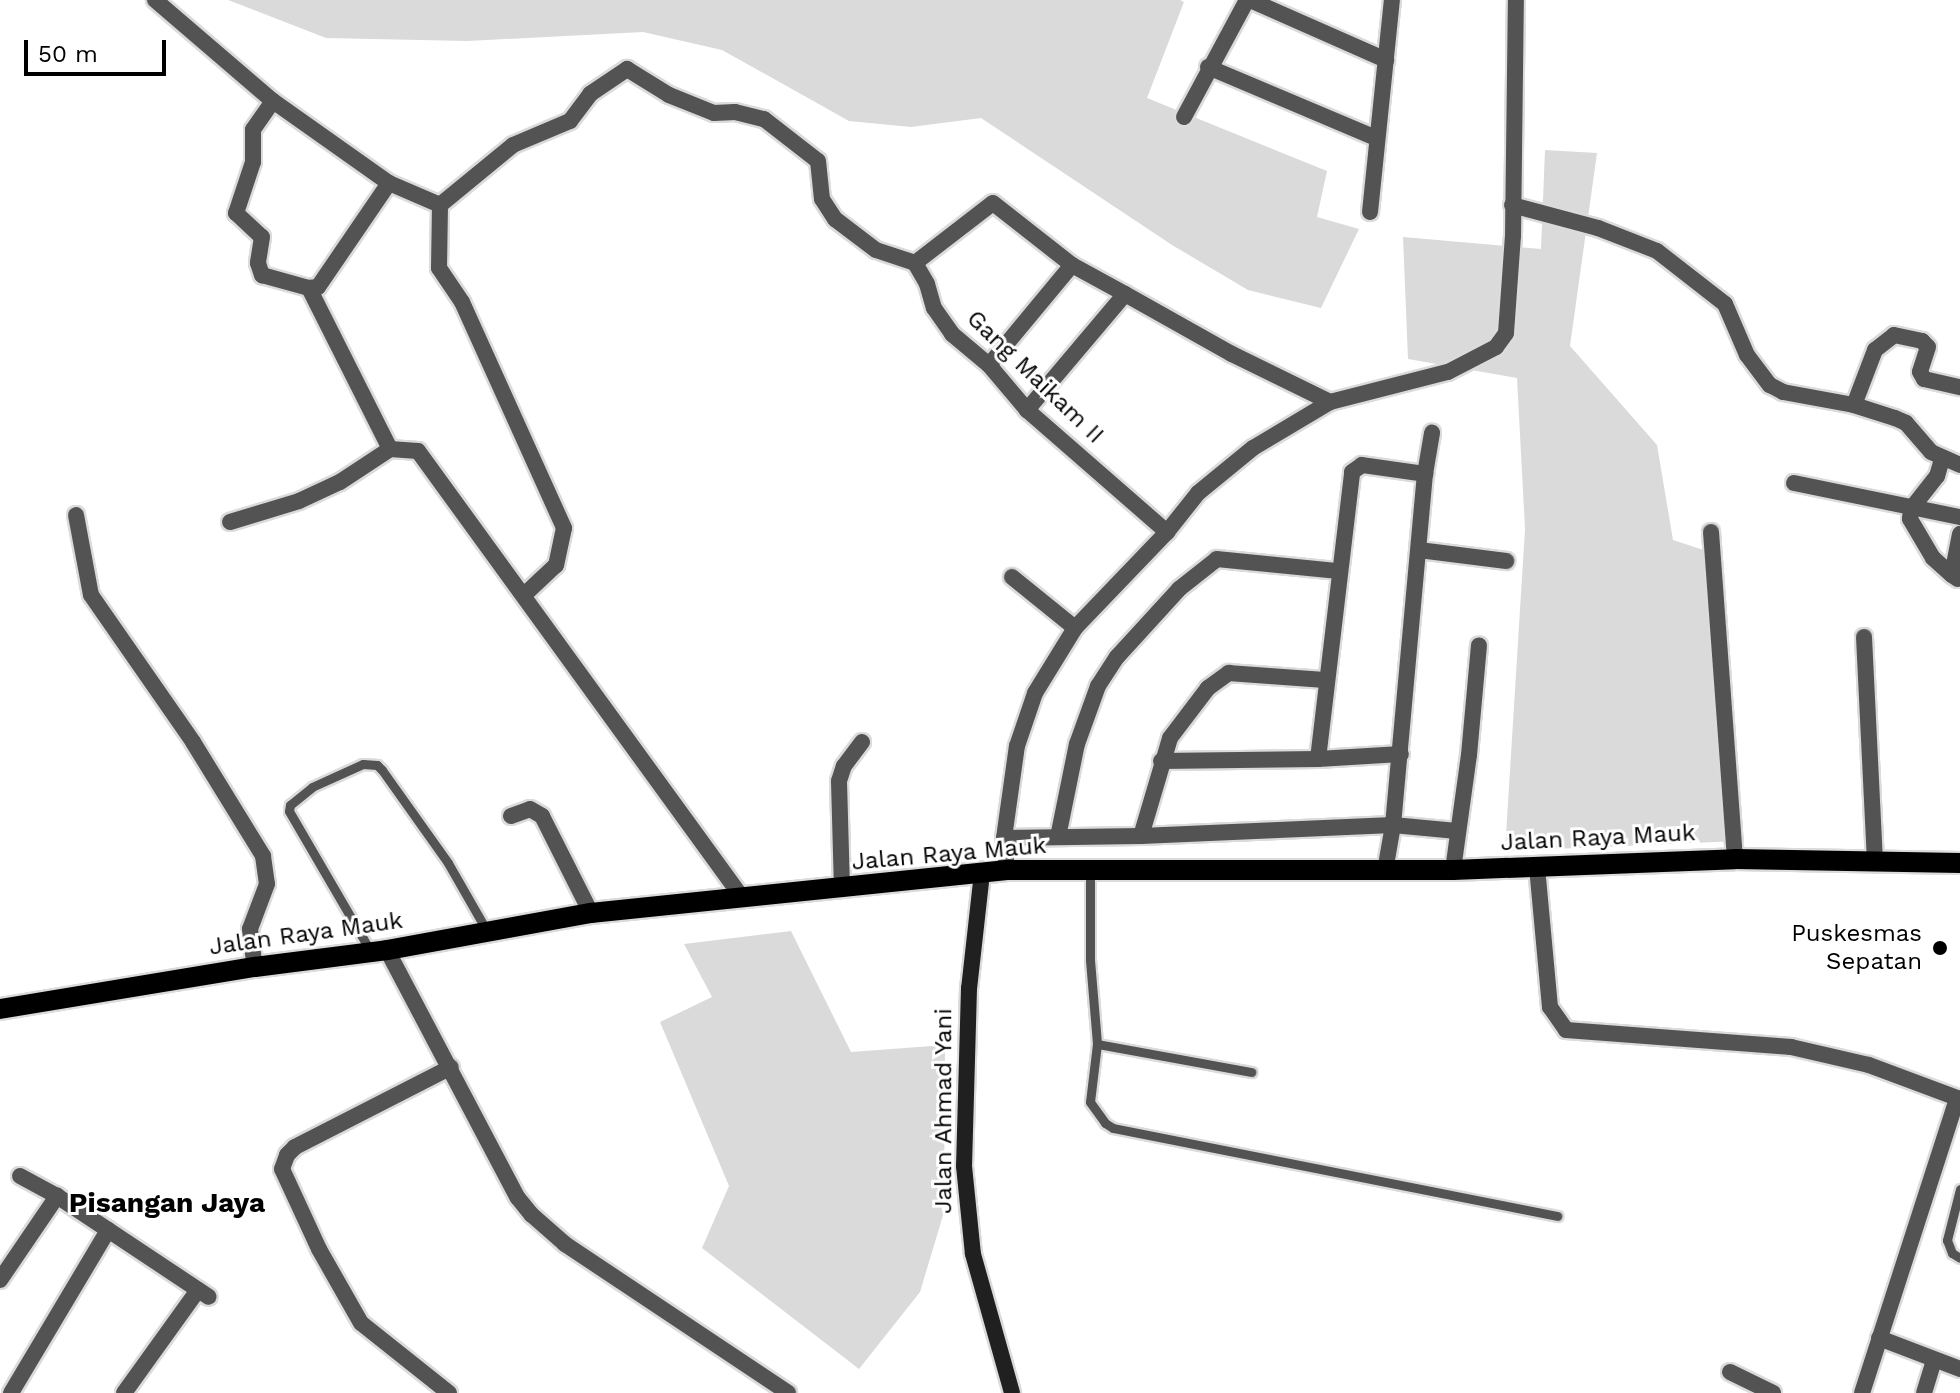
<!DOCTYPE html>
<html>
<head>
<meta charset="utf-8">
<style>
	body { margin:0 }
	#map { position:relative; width:1960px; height:1393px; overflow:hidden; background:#fff; font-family:"Work Sans",sans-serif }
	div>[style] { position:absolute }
	.green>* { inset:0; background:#dadada }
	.roads { filter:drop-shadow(2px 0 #dbdbdb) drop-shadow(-2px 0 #dbdbdb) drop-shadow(0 2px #dbdbdb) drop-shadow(0 -2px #dbdbdb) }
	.lane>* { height:9px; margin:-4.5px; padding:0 4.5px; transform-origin:4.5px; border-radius:4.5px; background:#535353 }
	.street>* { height:16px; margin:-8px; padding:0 8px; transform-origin:8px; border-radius:8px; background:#535353 }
	.secondary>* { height:16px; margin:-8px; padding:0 8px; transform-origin:8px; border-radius:8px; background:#202020 }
	.primary>* { height:20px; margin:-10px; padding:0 10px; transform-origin:10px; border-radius:10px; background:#000 }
	.dots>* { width:22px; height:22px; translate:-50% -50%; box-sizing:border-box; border:4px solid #fff; border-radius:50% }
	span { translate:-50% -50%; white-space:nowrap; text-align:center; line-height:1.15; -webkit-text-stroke:6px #fff; paint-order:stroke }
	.street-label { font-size:24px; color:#000 }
	.poi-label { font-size:24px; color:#000 }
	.right { translate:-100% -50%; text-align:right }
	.quarter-label { font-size:28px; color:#000; font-weight:700 }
	.scale { position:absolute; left:24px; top:40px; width:142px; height:36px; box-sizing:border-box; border:4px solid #000; border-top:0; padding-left:10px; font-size:24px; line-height:28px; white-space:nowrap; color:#000; -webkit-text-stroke:6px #fff; paint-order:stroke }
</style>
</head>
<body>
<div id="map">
	<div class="green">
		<div style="clip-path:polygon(228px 0,1180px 0,1184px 2px,1147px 98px,1327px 171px,1317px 217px,1359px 229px,1321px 308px,1248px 290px,1172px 245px,981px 118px,911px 127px,849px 121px,722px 50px,643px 32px,467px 41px,326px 38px)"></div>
		<div style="clip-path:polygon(1545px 150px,1597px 153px,1570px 346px,1657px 445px,1673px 540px,1722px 556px,1739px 841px,1505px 851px,1525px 529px,1517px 378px,1408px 359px,1403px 237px,1541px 249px)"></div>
		<div style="clip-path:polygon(791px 931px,851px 1052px,945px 1045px,944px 1212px,920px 1292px,859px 1369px,702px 1248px,729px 1186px,660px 1022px,712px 997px,684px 944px)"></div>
	</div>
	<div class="roads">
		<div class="lane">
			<div style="left:1090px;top:871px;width:89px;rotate:90deg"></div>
			<div style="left:1090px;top:960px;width:84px;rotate:85.2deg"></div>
			<div style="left:1097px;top:1044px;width:58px;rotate:96.9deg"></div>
			<div style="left:1090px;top:1102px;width:26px;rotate:54deg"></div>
			<div style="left:1105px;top:1123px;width:9px;rotate:32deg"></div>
			<div style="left:1113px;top:1128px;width:453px;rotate:11.2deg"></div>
			<div style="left:371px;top:952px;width:163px;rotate:-120.2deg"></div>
			<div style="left:289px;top:811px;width:6px;rotate:-81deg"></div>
			<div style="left:290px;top:805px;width:28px;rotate:-39deg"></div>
			<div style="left:312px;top:787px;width:56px;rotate:-24.3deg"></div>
			<div style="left:363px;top:764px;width:14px;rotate:4deg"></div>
			<div style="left:377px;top:765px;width:7px;rotate:45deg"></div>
			<div style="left:382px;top:770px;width:114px;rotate:54.6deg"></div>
			<div style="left:448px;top:863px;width:78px;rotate:60.2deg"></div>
			<div style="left:1097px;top:1044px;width:157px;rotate:10.3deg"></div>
			<div style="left:1960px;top:1189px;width:53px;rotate:104.3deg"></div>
			<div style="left:1947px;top:1240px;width:14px;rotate:69deg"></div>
			<div style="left:1952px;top:1253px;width:9px;rotate:32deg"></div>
		</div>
		<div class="street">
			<div style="left:155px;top:0;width:155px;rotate:40.6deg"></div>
			<div style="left:273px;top:101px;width:142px;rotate:35.3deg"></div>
			<div style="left:389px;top:183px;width:56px;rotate:23.3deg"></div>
			<div style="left:440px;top:205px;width:63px;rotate:90.9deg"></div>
			<div style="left:439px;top:268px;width:41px;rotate:55.9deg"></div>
			<div style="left:462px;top:302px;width:248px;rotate:65.7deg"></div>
			<div style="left:564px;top:528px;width:38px;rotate:102deg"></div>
			<div style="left:556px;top:565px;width:44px;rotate:136.8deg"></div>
			<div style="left:1250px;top:0;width:149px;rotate:23.8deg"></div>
			<div style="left:1208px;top:67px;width:182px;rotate:22.9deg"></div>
			<div style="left:273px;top:101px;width:35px;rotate:125deg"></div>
			<div style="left:253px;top:130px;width:32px;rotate:90deg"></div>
			<div style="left:253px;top:162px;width:54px;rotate:108.4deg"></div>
			<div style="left:236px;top:213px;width:35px;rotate:43deg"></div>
			<div style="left:262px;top:237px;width:26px;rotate:99deg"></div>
			<div style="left:258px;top:263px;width:13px;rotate:72deg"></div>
			<div style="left:262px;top:275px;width:49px;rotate:15.5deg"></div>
			<div style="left:309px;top:288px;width:9px;rotate:-6deg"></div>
			<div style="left:318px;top:287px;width:126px;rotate:-55.7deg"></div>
			<div style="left:1184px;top:117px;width:133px;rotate:-61.7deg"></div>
			<div style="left:440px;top:205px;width:94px;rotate:-39.4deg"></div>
			<div style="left:513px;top:145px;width:62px;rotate:-22.8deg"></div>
			<div style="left:570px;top:121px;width:34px;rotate:-53deg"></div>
			<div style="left:590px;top:94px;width:45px;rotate:-34deg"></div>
			<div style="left:627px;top:69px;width:49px;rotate:31.8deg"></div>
			<div style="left:669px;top:95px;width:48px;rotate:21.8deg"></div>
			<div style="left:714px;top:113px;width:21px;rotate:-3deg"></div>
			<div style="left:735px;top:112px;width:30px;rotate:14deg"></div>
			<div style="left:764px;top:119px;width:68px;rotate:37.9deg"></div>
			<div style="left:818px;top:161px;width:38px;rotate:84deg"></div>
			<div style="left:822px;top:199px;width:24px;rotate:57deg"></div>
			<div style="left:835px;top:219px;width:51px;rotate:37.1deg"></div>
			<div style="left:876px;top:250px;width:41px;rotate:18.4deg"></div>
			<div style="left:915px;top:263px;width:24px;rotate:60deg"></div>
			<div style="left:927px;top:284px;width:25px;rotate:74deg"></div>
			<div style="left:934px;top:308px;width:32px;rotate:55deg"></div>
			<div style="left:952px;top:334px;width:48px;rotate:40deg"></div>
			<div style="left:989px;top:365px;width:59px;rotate:49.8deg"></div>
			<div style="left:1027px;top:410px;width:186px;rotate:41.1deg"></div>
			<div style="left:1512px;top:205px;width:89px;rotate:15deg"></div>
			<div style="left:1598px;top:228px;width:63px;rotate:21.3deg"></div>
			<div style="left:1657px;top:251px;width:86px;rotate:37.9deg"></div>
			<div style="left:1725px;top:304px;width:56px;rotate:66.7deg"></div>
			<div style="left:1747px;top:355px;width:38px;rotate:53deg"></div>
			<div style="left:1770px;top:385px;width:15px;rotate:28deg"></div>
			<div style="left:1783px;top:392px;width:72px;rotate:10.4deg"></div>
			<div style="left:1854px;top:405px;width:43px;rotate:17.6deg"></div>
			<div style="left:1895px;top:418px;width:12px;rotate:24deg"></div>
			<div style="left:1906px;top:423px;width:38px;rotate:49deg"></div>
			<div style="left:1931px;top:452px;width:32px;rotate:24deg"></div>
			<div style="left:1370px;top:212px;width:213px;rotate:-84.1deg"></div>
			<div style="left:915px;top:263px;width:98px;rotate:-37.6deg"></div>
			<div style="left:993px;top:203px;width:100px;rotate:38.1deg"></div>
			<div style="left:309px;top:288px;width:180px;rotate:63.3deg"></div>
			<div style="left:1125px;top:294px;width:123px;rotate:29.3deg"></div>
			<div style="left:1232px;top:354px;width:109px;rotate:26.1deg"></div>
			<div style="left:989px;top:365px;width:130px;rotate:-50.3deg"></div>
			<div style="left:1072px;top:265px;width:60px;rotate:28.7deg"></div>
			<div style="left:1125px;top:294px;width:152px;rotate:130.2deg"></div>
			<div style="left:1854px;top:405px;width:59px;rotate:-69.1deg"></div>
			<div style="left:1875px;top:350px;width:24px;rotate:-38deg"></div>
			<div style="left:1894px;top:335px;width:29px;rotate:12deg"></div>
			<div style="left:1922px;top:341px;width:8px;rotate:45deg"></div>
			<div style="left:1928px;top:347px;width:26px;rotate:108deg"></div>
			<div style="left:1920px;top:372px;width:8px;rotate:60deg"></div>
			<div style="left:1924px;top:379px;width:37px;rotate:13deg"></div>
			<div style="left:1942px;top:459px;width:18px;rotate:106deg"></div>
			<div style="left:1937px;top:476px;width:42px;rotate:128.2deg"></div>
			<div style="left:1911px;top:509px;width:10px;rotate:96deg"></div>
			<div style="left:1910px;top:519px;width:45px;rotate:59.5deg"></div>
			<div style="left:1933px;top:558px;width:25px;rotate:42deg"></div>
			<div style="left:1794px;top:483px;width:169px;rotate:11.6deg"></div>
			<div style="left:76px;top:515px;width:81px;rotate:79.4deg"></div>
			<div style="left:91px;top:595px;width:179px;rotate:55.2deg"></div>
			<div style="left:193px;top:742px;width:134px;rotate:58.4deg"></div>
			<div style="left:263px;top:856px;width:28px;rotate:82deg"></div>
			<div style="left:267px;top:884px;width:48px;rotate:110.7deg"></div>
			<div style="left:250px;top:929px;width:38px;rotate:83deg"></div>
			<div style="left:230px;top:522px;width:72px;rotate:-16.9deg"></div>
			<div style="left:299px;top:501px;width:45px;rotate:-24.9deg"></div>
			<div style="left:340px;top:482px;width:60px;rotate:-33.4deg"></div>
			<div style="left:390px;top:449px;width:28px;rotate:4deg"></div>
			<div style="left:418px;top:451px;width:550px;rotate:54.03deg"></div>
			<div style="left:1711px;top:532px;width:328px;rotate:85.8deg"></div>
			<div style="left:1419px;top:550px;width:88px;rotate:7.2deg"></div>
			<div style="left:1012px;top:577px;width:81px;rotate:39deg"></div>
			<div style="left:1958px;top:579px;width:7px;rotate:-146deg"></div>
			<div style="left:1952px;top:575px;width:42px;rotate:-79deg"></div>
			<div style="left:1864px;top:637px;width:222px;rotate:87.2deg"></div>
			<div style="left:1318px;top:759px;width:289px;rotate:-83.2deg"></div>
			<div style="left:1352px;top:472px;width:12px;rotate:-35deg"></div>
			<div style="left:1362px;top:465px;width:64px;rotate:8.1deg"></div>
			<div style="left:1161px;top:761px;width:157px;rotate:-0.7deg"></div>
			<div style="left:1318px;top:759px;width:83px;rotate:-3.4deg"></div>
			<div style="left:511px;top:816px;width:20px;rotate:-20deg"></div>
			<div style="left:530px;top:809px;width:14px;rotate:30deg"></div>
			<div style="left:542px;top:816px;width:109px;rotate:63.2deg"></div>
			<div style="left:1141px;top:836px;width:102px;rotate:-73.5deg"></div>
			<div style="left:1170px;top:738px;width:63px;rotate:-52.8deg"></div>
			<div style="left:1208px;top:688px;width:26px;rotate:-36deg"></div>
			<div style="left:1229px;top:673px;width:95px;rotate:4.2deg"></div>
			<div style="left:1058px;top:837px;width:95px;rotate:-78.5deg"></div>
			<div style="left:1077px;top:744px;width:62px;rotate:-70.1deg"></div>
			<div style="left:1098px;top:686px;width:35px;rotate:-57deg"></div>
			<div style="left:1117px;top:657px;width:92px;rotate:-47.6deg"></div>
			<div style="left:1179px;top:589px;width:48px;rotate:-38.3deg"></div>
			<div style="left:1217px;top:559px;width:122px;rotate:5.7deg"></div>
			<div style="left:1004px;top:838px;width:137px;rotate:-0.8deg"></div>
			<div style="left:1141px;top:836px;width:252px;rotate:-2.5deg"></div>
			<div style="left:1393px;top:825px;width:64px;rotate:5.4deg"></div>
			<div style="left:1537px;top:867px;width:141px;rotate:84.7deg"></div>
			<div style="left:1550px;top:1007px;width:28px;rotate:55deg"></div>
			<div style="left:1566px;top:1030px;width:226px;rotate:4.3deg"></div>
			<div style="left:1791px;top:1047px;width:80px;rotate:13deg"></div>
			<div style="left:1869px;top:1065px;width:97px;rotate:20.5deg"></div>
			<div style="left:1007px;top:870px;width:32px;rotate:-95deg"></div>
			<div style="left:1004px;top:838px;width:93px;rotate:-82deg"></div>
			<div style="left:1017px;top:746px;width:56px;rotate:-71.2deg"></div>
			<div style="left:1035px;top:693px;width:76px;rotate:-58.4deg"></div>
			<div style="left:1075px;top:628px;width:133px;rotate:-46.2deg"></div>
			<div style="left:1167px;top:532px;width:50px;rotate:-51.5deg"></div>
			<div style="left:1198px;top:493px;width:71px;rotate:-39.3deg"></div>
			<div style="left:1253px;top:448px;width:90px;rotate:-30.9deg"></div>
			<div style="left:1330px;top:402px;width:122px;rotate:-14.3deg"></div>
			<div style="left:1448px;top:372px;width:54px;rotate:-27.5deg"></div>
			<div style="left:1496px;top:347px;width:17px;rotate:-54deg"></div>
			<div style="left:1506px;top:333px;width:97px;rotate:-85.9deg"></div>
			<div style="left:1513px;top:236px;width:236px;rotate:-89.3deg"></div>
			<div style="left:1453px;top:870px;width:116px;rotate:-82.1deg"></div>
			<div style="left:1469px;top:755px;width:110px;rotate:-84.8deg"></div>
			<div style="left:1385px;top:871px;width:47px;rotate:-80.1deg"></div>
			<div style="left:1393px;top:825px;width:352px;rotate:-84.8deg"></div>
			<div style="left:1425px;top:474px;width:42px;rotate:-80.3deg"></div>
			<div style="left:842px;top:889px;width:108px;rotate:-91.6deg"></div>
			<div style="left:839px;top:781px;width:16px;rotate:-72deg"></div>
			<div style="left:844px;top:766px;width:30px;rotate:-53deg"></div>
			<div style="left:387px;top:950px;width:280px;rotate:62.2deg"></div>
			<div style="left:518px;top:1198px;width:22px;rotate:51deg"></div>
			<div style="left:532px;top:1215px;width:44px;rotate:41.3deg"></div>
			<div style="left:565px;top:1244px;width:268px;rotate:33.7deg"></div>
			<div style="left:20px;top:1176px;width:42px;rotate:28.4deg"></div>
			<div style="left:57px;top:1196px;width:182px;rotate:33.6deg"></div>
			<div style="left:0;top:1280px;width:102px;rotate:-55.8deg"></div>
			<div style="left:1879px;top:1338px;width:87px;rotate:20.9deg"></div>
			<div style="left:1730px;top:1372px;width:48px;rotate:26deg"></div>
			<div style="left:11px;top:1393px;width:190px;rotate:-59.2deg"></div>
			<div style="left:124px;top:1393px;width:127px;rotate:-54.3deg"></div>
			<div style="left:449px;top:1393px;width:112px;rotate:-141.5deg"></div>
			<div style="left:361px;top:1323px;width:85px;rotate:-119.6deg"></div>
			<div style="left:319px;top:1249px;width:88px;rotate:-114.8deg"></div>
			<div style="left:282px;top:1169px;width:15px;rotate:-70deg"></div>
			<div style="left:287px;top:1155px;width:11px;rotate:-45deg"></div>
			<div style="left:295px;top:1147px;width:175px;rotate:-27.1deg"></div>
			<div style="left:1862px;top:1393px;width:310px;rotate:-72.1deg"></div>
			<div style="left:1924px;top:1393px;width:34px;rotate:-73deg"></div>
		</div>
		<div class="secondary">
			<div style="left:982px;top:873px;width:116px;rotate:96.4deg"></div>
			<div style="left:969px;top:988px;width:178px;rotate:91.6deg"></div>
			<div style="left:964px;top:1166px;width:88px;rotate:84.2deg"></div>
			<div style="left:973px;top:1254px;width:144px;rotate:74.3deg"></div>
		</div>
		<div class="primary">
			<div style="left:0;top:1009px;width:258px;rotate:-9.4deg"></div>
			<div style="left:255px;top:967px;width:133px;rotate:-7.3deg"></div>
			<div style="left:387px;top:950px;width:207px;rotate:-10.3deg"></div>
			<div style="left:591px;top:913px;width:418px;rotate:-5.9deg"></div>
			<div style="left:1007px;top:870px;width:446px"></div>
			<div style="left:1453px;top:870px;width:282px;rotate:-2.2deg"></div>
			<div style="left:1735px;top:859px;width:225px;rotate:1deg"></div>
		</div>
	</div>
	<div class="dots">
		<div style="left:1940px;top:948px;background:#000"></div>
	</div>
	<div class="street-label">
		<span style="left:1035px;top:377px;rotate:44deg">Gang Maikam II</span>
		<span style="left:1598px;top:838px;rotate:-3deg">Jalan Raya Mauk</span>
		<span style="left:949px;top:854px;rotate:-5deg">Jalan Raya Mauk</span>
		<span style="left:306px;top:934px;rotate:-8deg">Jalan Raya Mauk</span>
		<span style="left:944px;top:1111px;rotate:-90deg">Jalan Ahmad Yani</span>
	</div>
	<div class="poi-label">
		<span class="right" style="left:1922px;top:948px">Puskesmas<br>Sepatan</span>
	</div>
	<div class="quarter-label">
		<span style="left:167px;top:1203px">Pisangan Jaya</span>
	</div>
	<div class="scale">50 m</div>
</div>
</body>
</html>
